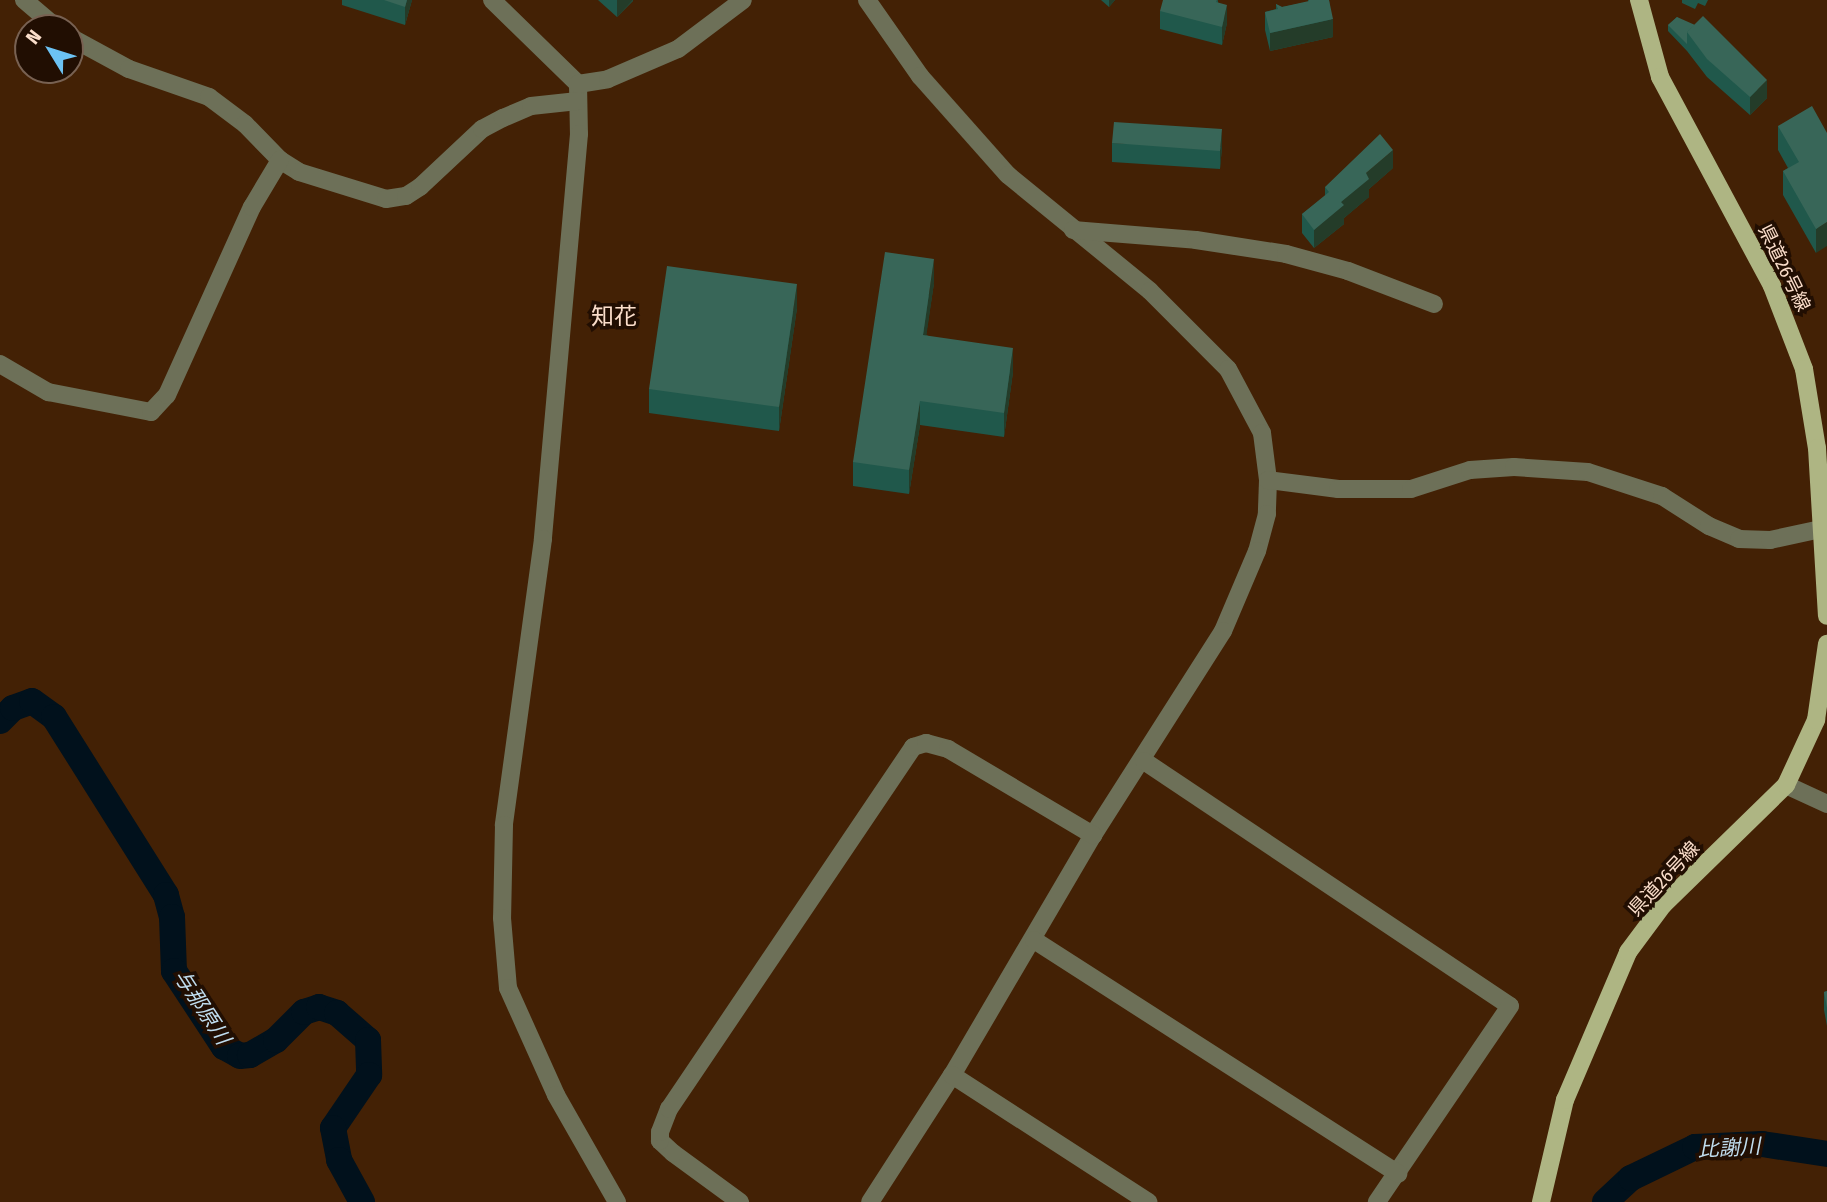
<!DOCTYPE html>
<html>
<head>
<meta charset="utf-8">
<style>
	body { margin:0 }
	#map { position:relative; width:1827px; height:1202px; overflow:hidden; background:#432105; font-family:"Fira Sans Condensed","Noto Sans JP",sans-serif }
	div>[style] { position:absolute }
	.river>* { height:26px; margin:-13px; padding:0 13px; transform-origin:13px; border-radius:13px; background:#01111c }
	.minor>* { height:18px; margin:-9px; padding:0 9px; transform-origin:9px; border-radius:9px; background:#6d7058 }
	.major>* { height:18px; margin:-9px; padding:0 9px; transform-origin:9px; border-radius:9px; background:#aeb583 }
	.wall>* { inset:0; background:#20584b }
	.shaded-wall>* { inset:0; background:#243c29 }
	.building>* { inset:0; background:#386658 }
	span { translate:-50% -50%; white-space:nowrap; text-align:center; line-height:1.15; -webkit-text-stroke:7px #210e02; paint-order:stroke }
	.street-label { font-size:19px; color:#fbdecb }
	.water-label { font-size:21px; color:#c0ddef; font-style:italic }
	.quarter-label { font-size:23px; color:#fbdecb }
	.north { position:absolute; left:14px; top:14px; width:70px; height:70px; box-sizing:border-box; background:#210e02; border:2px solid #786152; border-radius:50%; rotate:308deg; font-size:19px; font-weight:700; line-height:28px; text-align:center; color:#fbdecb }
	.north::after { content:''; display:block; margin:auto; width:24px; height:32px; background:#6cc2f3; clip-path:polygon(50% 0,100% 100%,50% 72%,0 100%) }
</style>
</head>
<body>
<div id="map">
	<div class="river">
		<div style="left:0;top:721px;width:18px;rotate:-45deg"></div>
		<div style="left:13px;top:708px;width:20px;rotate:-20deg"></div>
		<div style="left:32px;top:701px;width:27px;rotate:36deg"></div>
		<div style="left:54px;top:717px;width:210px;rotate:57.8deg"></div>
		<div style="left:166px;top:895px;width:23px;rotate:75deg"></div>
		<div style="left:172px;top:917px;width:54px;rotate:87.9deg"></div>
		<div style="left:174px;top:971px;width:91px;rotate:56.7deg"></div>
		<div style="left:224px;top:1047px;width:18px;rotate:29deg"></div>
		<div style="left:240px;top:1056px;width:10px;rotate:-6deg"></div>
		<div style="left:250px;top:1055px;width:30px;rotate:-30deg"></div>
		<div style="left:276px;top:1040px;width:40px;rotate:-45deg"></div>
		<div style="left:304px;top:1012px;width:16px;rotate:-18deg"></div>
		<div style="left:319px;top:1007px;width:19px;rotate:18deg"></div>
		<div style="left:337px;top:1013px;width:41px;rotate:41.1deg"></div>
		<div style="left:368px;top:1040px;width:35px;rotate:88deg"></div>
		<div style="left:369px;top:1075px;width:64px;rotate:124.2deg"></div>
		<div style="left:333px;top:1128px;width:33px;rotate:79deg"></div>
		<div style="left:339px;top:1160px;width:48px;rotate:61.3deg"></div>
		<div style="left:1605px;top:1202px;width:35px;rotate:-43deg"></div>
		<div style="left:1631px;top:1178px;width:71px;rotate:-25.8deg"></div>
		<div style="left:1695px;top:1147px;width:67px;rotate:-2.6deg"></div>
		<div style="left:1762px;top:1144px;width:66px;rotate:8.7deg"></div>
	</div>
	<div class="minor">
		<div style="left:24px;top:0;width:43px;rotate:40.3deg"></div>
		<div style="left:492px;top:0;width:120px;rotate:44.3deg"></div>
		<div style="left:578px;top:84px;width:50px;rotate:88.9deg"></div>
		<div style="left:579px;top:134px;width:407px;rotate:95.1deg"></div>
		<div style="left:543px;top:539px;width:289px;rotate:97.8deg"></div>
		<div style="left:504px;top:825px;width:93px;rotate:91.2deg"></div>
		<div style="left:502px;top:918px;width:70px;rotate:85.1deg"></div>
		<div style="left:508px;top:988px;width:117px;rotate:65.8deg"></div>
		<div style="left:556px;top:1095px;width:123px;rotate:60.3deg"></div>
		<div style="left:867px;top:0;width:93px;rotate:55.1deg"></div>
		<div style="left:920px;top:76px;width:132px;rotate:48.4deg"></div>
		<div style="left:1008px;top:175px;width:183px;rotate:39.2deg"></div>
		<div style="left:1150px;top:291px;width:110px;rotate:45deg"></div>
		<div style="left:1228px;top:369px;width:72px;rotate:62deg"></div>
		<div style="left:1262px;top:433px;width:47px;rotate:82.7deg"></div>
		<div style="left:1268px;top:480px;width:34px;rotate:92deg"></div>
		<div style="left:1267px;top:514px;width:38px;rotate:105deg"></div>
		<div style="left:1257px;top:551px;width:87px;rotate:113deg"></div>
		<div style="left:1223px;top:631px;width:242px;rotate:122.5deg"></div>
		<div style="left:1093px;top:835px;width:278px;rotate:120.4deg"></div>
		<div style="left:952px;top:1075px;width:151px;rotate:122.8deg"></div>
		<div style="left:70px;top:37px;width:67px;rotate:28.5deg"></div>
		<div style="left:129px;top:69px;width:85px;rotate:19.3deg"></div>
		<div style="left:209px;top:97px;width:45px;rotate:36.9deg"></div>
		<div style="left:245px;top:124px;width:50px;rotate:45.8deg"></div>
		<div style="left:280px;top:160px;width:22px;rotate:32deg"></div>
		<div style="left:299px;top:172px;width:91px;rotate:17.2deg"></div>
		<div style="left:386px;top:199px;width:20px;rotate:-9deg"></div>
		<div style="left:406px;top:196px;width:17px;rotate:-33deg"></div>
		<div style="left:420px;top:187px;width:85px;rotate:-43.1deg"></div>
		<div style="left:482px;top:129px;width:24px;rotate:-28deg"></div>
		<div style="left:503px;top:118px;width:30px;rotate:-23deg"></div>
		<div style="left:531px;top:106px;width:47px;rotate:-6.1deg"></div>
		<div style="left:578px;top:84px;width:30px;rotate:-9deg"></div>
		<div style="left:608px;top:79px;width:76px;rotate:-23.2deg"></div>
		<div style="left:678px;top:49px;width:81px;rotate:-37deg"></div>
		<div style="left:1073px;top:230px;width:123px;rotate:4.6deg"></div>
		<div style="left:1196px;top:240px;width:91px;rotate:8.8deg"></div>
		<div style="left:1286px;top:254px;width:64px;rotate:15.3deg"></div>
		<div style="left:1348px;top:271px;width:92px;rotate:21deg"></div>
		<div style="left:0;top:364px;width:56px;rotate:30.3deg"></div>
		<div style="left:48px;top:392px;width:105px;rotate:11deg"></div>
		<div style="left:151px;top:412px;width:23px;rotate:-47deg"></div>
		<div style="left:167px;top:395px;width:206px;rotate:-65.7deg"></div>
		<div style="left:252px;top:207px;width:55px;rotate:-59.2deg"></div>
		<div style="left:1268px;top:480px;width:71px;rotate:7.3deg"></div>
		<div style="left:1338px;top:489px;width:73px"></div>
		<div style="left:1411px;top:489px;width:62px;rotate:-17.9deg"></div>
		<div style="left:1470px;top:470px;width:44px;rotate:-3.9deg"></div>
		<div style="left:1514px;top:467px;width:74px;rotate:3.9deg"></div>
		<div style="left:1588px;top:472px;width:78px;rotate:18deg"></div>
		<div style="left:1662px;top:496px;width:56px;rotate:32.6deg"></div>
		<div style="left:1709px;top:526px;width:33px;rotate:23deg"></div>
		<div style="left:1739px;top:539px;width:31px;rotate:2deg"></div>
		<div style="left:1770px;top:540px;width:52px;rotate:-12.2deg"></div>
		<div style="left:1144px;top:761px;width:440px;rotate:33.8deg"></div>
		<div style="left:1510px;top:1006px;width:237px;rotate:124.2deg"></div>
		<div style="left:1786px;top:785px;width:45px;rotate:24.9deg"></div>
		<div style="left:1034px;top:940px;width:433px;rotate:32.7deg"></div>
		<div style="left:952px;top:1075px;width:234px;rotate:32.9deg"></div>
		<div style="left:740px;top:1202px;width:83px;rotate:-143.8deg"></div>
		<div style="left:673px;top:1153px;width:18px;rotate:-137deg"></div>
		<div style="left:660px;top:1141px;width:9px;rotate:-90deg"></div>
		<div style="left:660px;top:1132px;width:25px;rotate:-69deg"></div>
		<div style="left:669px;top:1109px;width:437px;rotate:-56deg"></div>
		<div style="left:913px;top:747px;width:14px;rotate:-17deg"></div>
		<div style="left:926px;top:743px;width:23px;rotate:15deg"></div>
		<div style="left:948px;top:749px;width:169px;rotate:30.7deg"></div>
	</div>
	<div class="major">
		<div style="left:1639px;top:0;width:80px;rotate:74.7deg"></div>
		<div style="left:1660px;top:77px;width:237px;rotate:61.8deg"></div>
		<div style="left:1772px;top:286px;width:89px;rotate:68.9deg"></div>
		<div style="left:1804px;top:369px;width:80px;rotate:80.7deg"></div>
		<div style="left:1817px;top:448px;width:168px;rotate:86.6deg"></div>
		<div style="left:1541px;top:1202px;width:105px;rotate:-76.8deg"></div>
		<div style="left:1565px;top:1100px;width:161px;rotate:-66.9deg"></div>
		<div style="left:1628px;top:952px;width:59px;rotate:-53.3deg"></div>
		<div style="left:1663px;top:905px;width:172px;rotate:-44.3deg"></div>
		<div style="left:1786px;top:785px;width:72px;rotate:-65.2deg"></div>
		<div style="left:1816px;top:720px;width:77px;rotate:-81.8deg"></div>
	</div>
	<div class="wall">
		<div style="clip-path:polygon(342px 0,412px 0,405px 25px,342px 5px)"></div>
		<div style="clip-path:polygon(598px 0,633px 0,633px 1px,617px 17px)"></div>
		<div style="clip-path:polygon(1101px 0,1115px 0,1109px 7px)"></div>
		<div style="clip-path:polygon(1218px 0,1218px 2px,1227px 23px,1222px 45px,1160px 29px,1160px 11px)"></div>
		<div style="clip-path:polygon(1308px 0,1329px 0,1333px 37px,1270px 51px,1265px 30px,1265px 12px,1276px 9px,1276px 4px,1282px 7px,1308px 2px)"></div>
		<div style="clip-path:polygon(1682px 0,1708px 0,1705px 6px,1698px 3px,1695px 9px,1682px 3px)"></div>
		<div style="clip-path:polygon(1677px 17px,1767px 98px,1750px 115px,1707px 77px,1687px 51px,1668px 31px,1668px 25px)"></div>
		<div style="clip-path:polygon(1778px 126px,1827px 133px,1816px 253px,1783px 195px,1783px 171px,1788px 168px,1778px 150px)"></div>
		<div style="clip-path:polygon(1112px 143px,1222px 147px,1220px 169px,1112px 162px)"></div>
		<div style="clip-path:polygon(1393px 168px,1369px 189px,1369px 197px,1344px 218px,1344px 224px,1314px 248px,1302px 233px,1302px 214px,1325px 196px,1325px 187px)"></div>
		<div style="clip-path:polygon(934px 283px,926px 335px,1013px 372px,1004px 437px,920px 425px,909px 494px,853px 486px,853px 462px)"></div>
		<div style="clip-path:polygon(797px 308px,779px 431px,649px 413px,649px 389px)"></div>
		<div style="clip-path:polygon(1827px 991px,1827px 1026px,1824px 1010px,1824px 992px)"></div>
	</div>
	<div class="shaded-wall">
		<div style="clip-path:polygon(407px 0,412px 0,405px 25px,405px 7px)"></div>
		<div style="clip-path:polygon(617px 0,633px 0,617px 17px)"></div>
		<div style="clip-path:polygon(1109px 0,1115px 0,1109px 7px)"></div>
		<div style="clip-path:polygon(1227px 5px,1227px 23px,1222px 45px,1222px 27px)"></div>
		<div style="clip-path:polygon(1333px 19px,1333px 37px,1270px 51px,1270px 33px)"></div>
		<div style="clip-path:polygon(1767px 80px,1767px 98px,1750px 115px,1750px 97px)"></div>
		<div style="clip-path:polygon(1222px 129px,1222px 147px,1220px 169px,1220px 151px)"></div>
		<div style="clip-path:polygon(1393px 150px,1393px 168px,1369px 189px,1369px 197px,1344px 218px,1344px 224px,1314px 248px,1314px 230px,1341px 202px,1366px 173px)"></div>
		<div style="clip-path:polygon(1827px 222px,1827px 246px,1816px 253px,1816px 229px)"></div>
		<div style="clip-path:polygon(934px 259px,934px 283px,923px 359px,923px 335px)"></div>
		<div style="clip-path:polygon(797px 284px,797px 308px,779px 431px,779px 407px)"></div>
		<div style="clip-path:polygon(1013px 348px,1013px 372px,1004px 437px,1004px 413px)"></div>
		<div style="clip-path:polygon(920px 401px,920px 425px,909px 494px,909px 470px)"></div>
	</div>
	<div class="building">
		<div style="clip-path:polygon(384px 0,407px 0,405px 7px)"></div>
		<div style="clip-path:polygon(1163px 0,1217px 0,1216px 2px,1227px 5px,1222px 27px,1160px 11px)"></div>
		<div style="clip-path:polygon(1309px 0,1329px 0,1333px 19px,1270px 33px,1265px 12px,1278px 9px,1276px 4px,1282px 7px,1309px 1px)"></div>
		<div style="clip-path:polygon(1703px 16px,1767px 80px,1750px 97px,1707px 59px,1687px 32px)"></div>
		<div style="clip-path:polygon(1677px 17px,1695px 25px,1687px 32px,1687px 44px,1668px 25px)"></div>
		<div style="clip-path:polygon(1812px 106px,1827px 133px,1827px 222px,1816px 229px,1783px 171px,1799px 162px,1778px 126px)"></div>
		<div style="clip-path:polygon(1114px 122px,1222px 129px,1220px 151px,1112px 143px)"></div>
		<div style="clip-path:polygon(1380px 134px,1393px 150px,1366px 173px,1369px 179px,1341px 202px,1344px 205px,1314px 230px,1302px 214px,1329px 192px,1325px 187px)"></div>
		<div style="clip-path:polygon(885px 252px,934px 259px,923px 335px,1013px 348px,1004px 413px,920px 401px,909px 470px,853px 462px)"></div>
		<div style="clip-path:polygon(667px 266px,797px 284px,779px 407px,649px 389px)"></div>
		<div style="clip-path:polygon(1827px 991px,1827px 1008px,1824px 992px)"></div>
	</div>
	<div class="street-label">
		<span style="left:1784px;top:268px;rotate:64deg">県道26号線</span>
		<span style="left:1664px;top:879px;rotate:-47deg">県道26号線</span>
	</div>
	<div class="water-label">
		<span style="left:202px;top:1007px;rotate:57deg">与那原川</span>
		<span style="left:1729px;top:1148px;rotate:-3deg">比謝川</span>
	</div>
	<div class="quarter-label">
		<span style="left:614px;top:316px">知花</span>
	</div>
	<div class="north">N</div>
</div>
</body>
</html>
